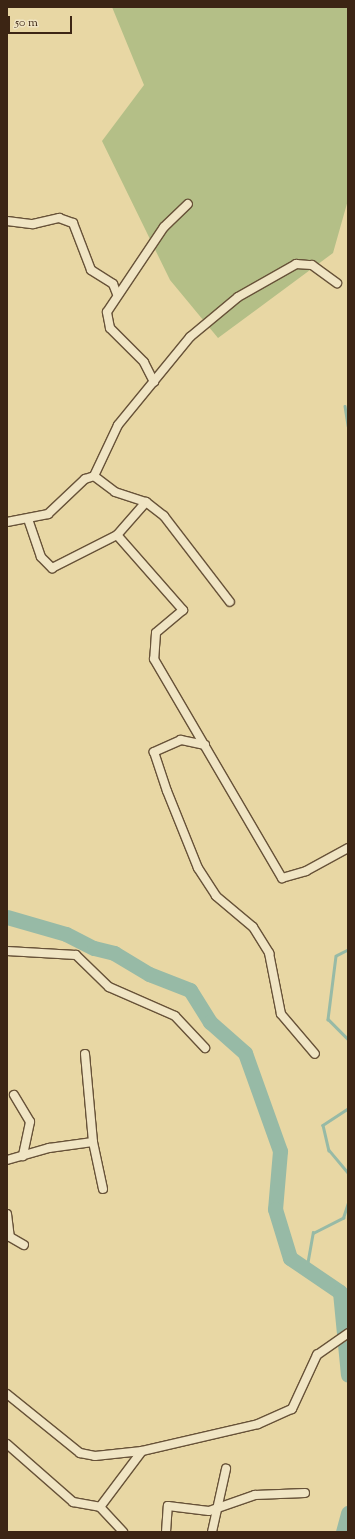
<!DOCTYPE html>
<html>
<head>
<meta charset="utf-8">
<style>
	body { margin:0 }
	#map { position:relative; width:355px; height:1539px; overflow:hidden; background:#e8d7a4; font-family:"Sorts Mill Goudy",serif }
	div>[style] { position:absolute }
	.green>* { inset:0; background:#b4bf87 }
	.stream>* { height:2.5px; margin:-1.25px; padding:0 1.25px; transform-origin:1.25px; border-radius:1.25px; background:#97baa6 }
	.river>* { height:15px; margin:-7.5px; padding:0 7.5px; transform-origin:7.5px; border-radius:7.5px; background:#97baa6 }
	.roads { filter:drop-shadow(1px 0 #675238) drop-shadow(-1px 0 #675238) drop-shadow(0 1px #675238) drop-shadow(0 -1px #675238) }
	.minor>* { height:8px; margin:-4px; padding:0 4px; transform-origin:4px; border-radius:4px; background:#f0e5c4 }
	span { translate:-50% -50%; white-space:nowrap; text-align:center; line-height:1.15; -webkit-text-stroke:3.5px #f0e5c4; paint-order:stroke }
	.frame { position:absolute; inset:0; border:8px solid #3c2514; pointer-events:none }
	.scale { position:absolute; left:8px; top:16px; width:64px; height:18px; box-sizing:border-box; border:2px solid #3c2514; border-top:0; padding-left:5px; font-size:12px; line-height:14px; white-space:nowrap; color:#3c2514; -webkit-text-stroke:3px #f0e5c4; paint-order:stroke }
</style>
</head>
<body>
<div id="map">
	<div class="green">
		<div style="clip-path:polygon(112px 7px,348px 7px,348px 200px,333px 253px,218px 338px,170px 280px,102px 141px,144px 85px)"></div>
	</div>
	<div class="stream">
		<div style="left:345px;top:406px;width:20px;rotate:81deg"></div>
		<div style="left:348px;top:950px;width:13px;rotate:153deg"></div>
		<div style="left:336px;top:956px;width:64px;rotate:97.2deg"></div>
		<div style="left:328px;top:1019px;width:28px;rotate:45deg"></div>
		<div style="left:348px;top:1109px;width:30px;rotate:147deg"></div>
		<div style="left:323px;top:1125px;width:26px;rotate:77deg"></div>
		<div style="left:329px;top:1150px;width:30px;rotate:50deg"></div>
		<div style="left:306px;top:1271px;width:39px;rotate:-80deg"></div>
		<div style="left:313px;top:1233px;width:34px;rotate:-27deg"></div>
		<div style="left:343px;top:1218px;width:16px;rotate:-72deg"></div>
	</div>
	<div class="river">
		<div style="left:7px;top:917px;width:61px;rotate:16.1deg"></div>
		<div style="left:66px;top:934px;width:31px;rotate:27deg"></div>
		<div style="left:94px;top:948px;width:21px;rotate:14deg"></div>
		<div style="left:114px;top:953px;width:41px;rotate:31deg"></div>
		<div style="left:149px;top:974px;width:44px;rotate:21.3deg"></div>
		<div style="left:190px;top:990px;width:38px;rotate:58deg"></div>
		<div style="left:210px;top:1022px;width:47px;rotate:41.5deg"></div>
		<div style="left:245px;top:1053px;width:104px;rotate:70.3deg"></div>
		<div style="left:280px;top:1151px;width:58px;rotate:94.9deg"></div>
		<div style="left:275px;top:1209px;width:51px;rotate:73deg"></div>
		<div style="left:290px;top:1258px;width:60px;rotate:34.2deg"></div>
		<div style="left:340px;top:1292px;width:83px;rotate:84.5deg"></div>
		<div style="left:343px;top:1532px;width:20px;rotate:-75deg"></div>
	</div>
	<div class="roads">
		<div class="minor">
			<div style="left:7px;top:221px;width:26px;rotate:7deg"></div>
			<div style="left:33px;top:224px;width:27px;rotate:-13deg"></div>
			<div style="left:59px;top:218px;width:15px;rotate:20deg"></div>
			<div style="left:73px;top:223px;width:50px;rotate:69deg"></div>
			<div style="left:91px;top:270px;width:26px;rotate:32deg"></div>
			<div style="left:113px;top:284px;width:11px;rotate:68deg"></div>
			<div style="left:154px;top:382px;width:22px;rotate:-117deg"></div>
			<div style="left:144px;top:362px;width:48px;rotate:-135deg"></div>
			<div style="left:110px;top:328px;width:16px;rotate:-101deg"></div>
			<div style="left:107px;top:312px;width:102px;rotate:-56.2deg"></div>
			<div style="left:164px;top:227px;width:33px;rotate:-44deg"></div>
			<div style="left:94px;top:476px;width:56px;rotate:-64.8deg"></div>
			<div style="left:118px;top:425px;width:114px;rotate:-50.7deg"></div>
			<div style="left:190px;top:337px;width:62px;rotate:-39.8deg"></div>
			<div style="left:238px;top:297px;width:67px;rotate:-29.6deg"></div>
			<div style="left:296px;top:264px;width:16px;rotate:4deg"></div>
			<div style="left:312px;top:265px;width:31px;rotate:36deg"></div>
			<div style="left:146px;top:502px;width:23px;rotate:38deg"></div>
			<div style="left:164px;top:516px;width:108px;rotate:52.5deg"></div>
			<div style="left:28px;top:519px;width:40px;rotate:71.1deg"></div>
			<div style="left:41px;top:557px;width:16px;rotate:45deg"></div>
			<div style="left:52px;top:568px;width:73px;rotate:-26.9deg"></div>
			<div style="left:7px;top:522px;width:42px;rotate:-11deg"></div>
			<div style="left:48px;top:514px;width:51px;rotate:-43.4deg"></div>
			<div style="left:85px;top:479px;width:9px;rotate:-18deg"></div>
			<div style="left:94px;top:476px;width:26px;rotate:37deg"></div>
			<div style="left:115px;top:492px;width:33px;rotate:18deg"></div>
			<div style="left:146px;top:502px;width:44px;rotate:131.3deg"></div>
			<div style="left:117px;top:535px;width:100px;rotate:48.7deg"></div>
			<div style="left:183px;top:610px;width:35px;rotate:140deg"></div>
			<div style="left:156px;top:633px;width:26px;rotate:94deg"></div>
			<div style="left:154px;top:659px;width:254px;rotate:59.7deg"></div>
			<div style="left:282px;top:878px;width:25px;rotate:-16deg"></div>
			<div style="left:306px;top:871px;width:48px;rotate:-28.7deg"></div>
			<div style="left:205px;top:745px;width:25px;rotate:-168deg"></div>
			<div style="left:181px;top:740px;width:30px;rotate:156deg"></div>
			<div style="left:154px;top:752px;width:41px;rotate:71.6deg"></div>
			<div style="left:167px;top:791px;width:83px;rotate:68.1deg"></div>
			<div style="left:198px;top:868px;width:33px;rotate:57deg"></div>
			<div style="left:216px;top:896px;width:48px;rotate:40deg"></div>
			<div style="left:253px;top:927px;width:31px;rotate:58deg"></div>
			<div style="left:269px;top:953px;width:62px;rotate:78.9deg"></div>
			<div style="left:281px;top:1014px;width:52px;rotate:49.6deg"></div>
			<div style="left:7px;top:951px;width:69px;rotate:3.3deg"></div>
			<div style="left:76px;top:955px;width:46px;rotate:44.1deg"></div>
			<div style="left:109px;top:987px;width:72px;rotate:23.7deg"></div>
			<div style="left:175px;top:1016px;width:44px;rotate:46.8deg"></div>
			<div style="left:85px;top:1054px;width:88px;rotate:84.8deg"></div>
			<div style="left:14px;top:1095px;width:31px;rotate:59deg"></div>
			<div style="left:30px;top:1122px;width:35px;rotate:102deg"></div>
			<div style="left:7px;top:1160px;width:44px;rotate:-15.9deg"></div>
			<div style="left:49px;top:1148px;width:44px;rotate:-7.8deg"></div>
			<div style="left:93px;top:1142px;width:48px;rotate:78deg"></div>
			<div style="left:7px;top:1214px;width:23px;rotate:83deg"></div>
			<div style="left:10px;top:1237px;width:16px;rotate:30deg"></div>
			<div style="left:7px;top:1394px;width:94px;rotate:38.9deg"></div>
			<div style="left:80px;top:1453px;width:15px;rotate:11deg"></div>
			<div style="left:95px;top:1456px;width:47px;rotate:-6.1deg"></div>
			<div style="left:7px;top:1444px;width:88px;rotate:41.3deg"></div>
			<div style="left:73px;top:1502px;width:27px;rotate:10deg"></div>
			<div style="left:100px;top:1507px;width:70px;rotate:-53.1deg"></div>
			<div style="left:142px;top:1451px;width:119px;rotate:-13.1deg"></div>
			<div style="left:258px;top:1424px;width:37px;rotate:-24deg"></div>
			<div style="left:292px;top:1409px;width:60px;rotate:-65.2deg"></div>
			<div style="left:317px;top:1355px;width:38px;rotate:-35deg"></div>
			<div style="left:100px;top:1507px;width:34px;rotate:47deg"></div>
			<div style="left:166px;top:1532px;width:26px;rotate:-86deg"></div>
			<div style="left:168px;top:1506px;width:41px;rotate:7deg"></div>
			<div style="left:209px;top:1511px;width:49px;rotate:-19.2deg"></div>
			<div style="left:255px;top:1495px;width:50px;rotate:-2.3deg"></div>
			<div style="left:212px;top:1532px;width:65px;rotate:-77.5deg"></div>
		</div>
	</div>
	<div class="frame"></div>
	<div class="scale">50 m</div>
</div>
</body>
</html>
